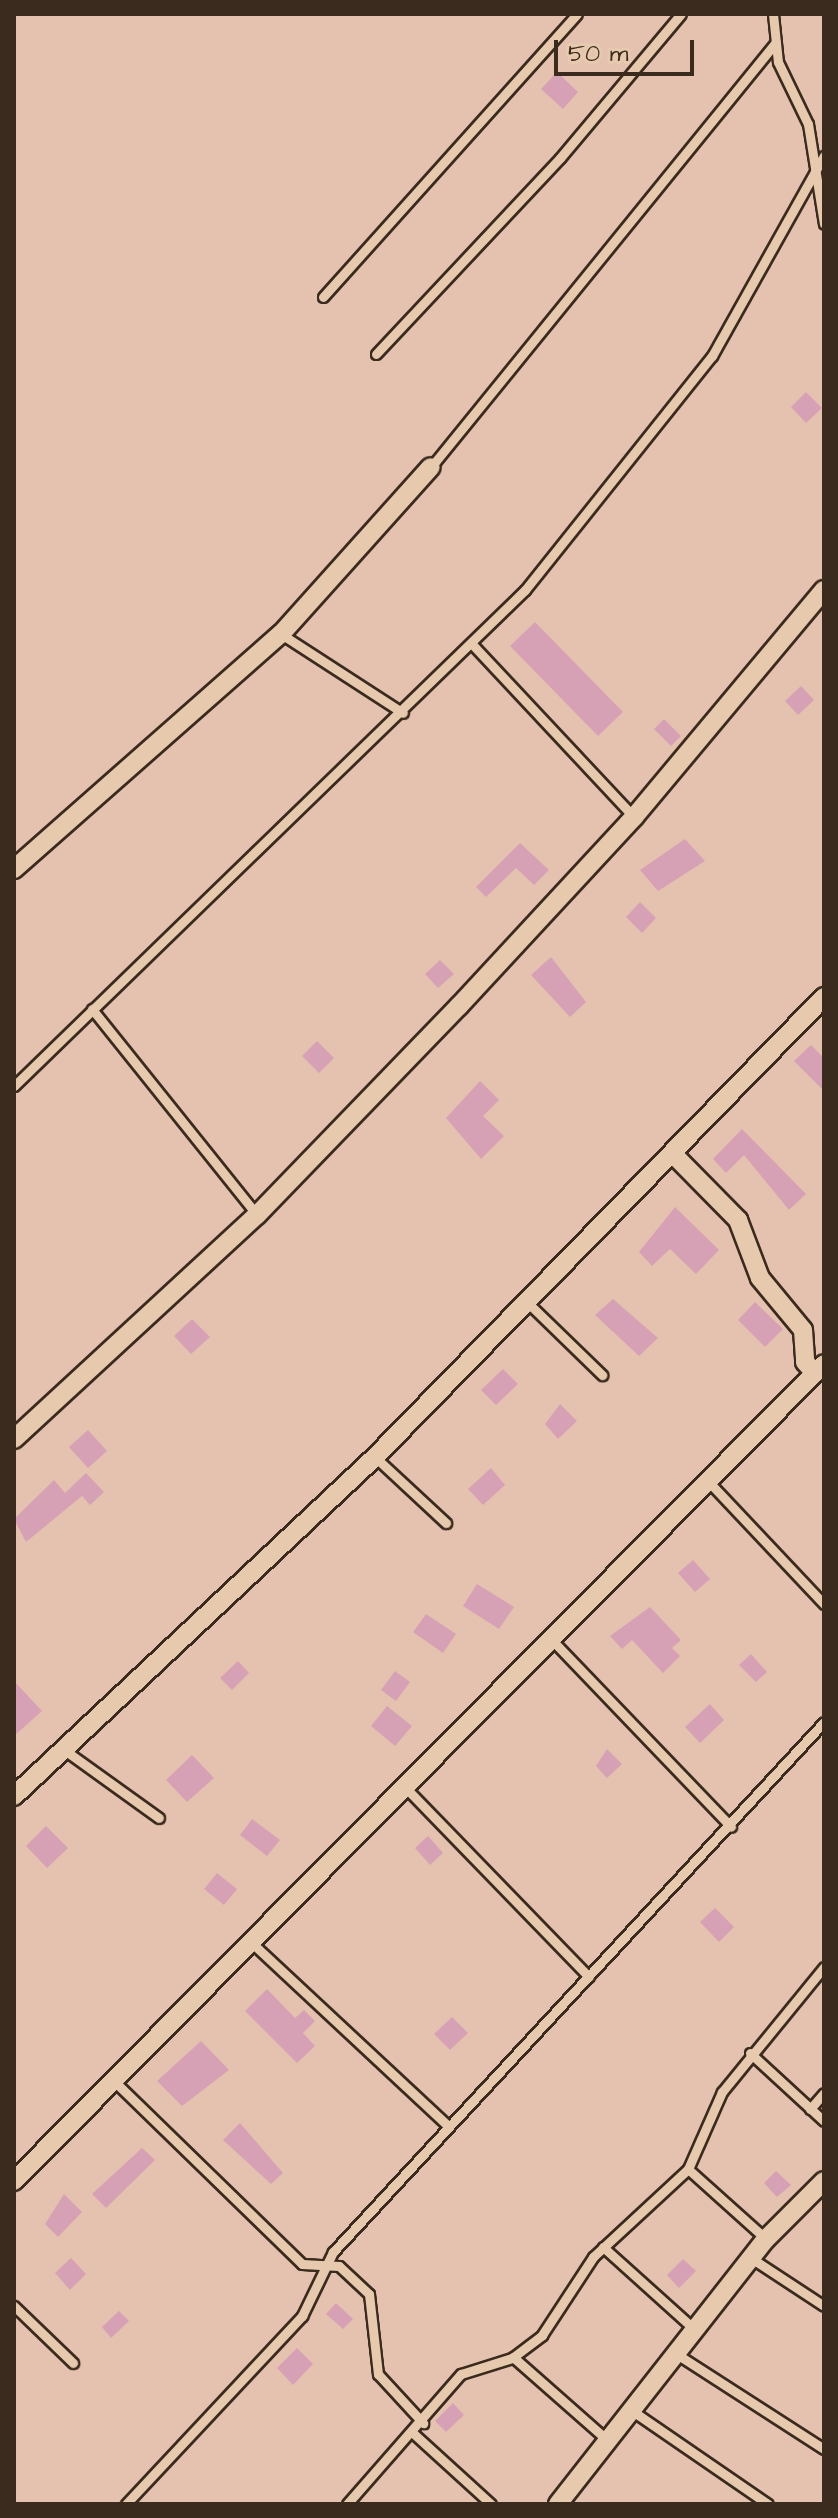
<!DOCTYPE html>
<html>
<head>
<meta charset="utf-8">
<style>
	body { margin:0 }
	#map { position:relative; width:838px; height:2518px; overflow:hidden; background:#e4c2af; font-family:"Architects Daughter",sans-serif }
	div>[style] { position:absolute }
	.building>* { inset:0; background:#d7a1b5 }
	.roads { filter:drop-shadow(2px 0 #3b2a1e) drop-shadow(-2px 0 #3b2a1e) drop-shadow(0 2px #3b2a1e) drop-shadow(0 -2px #3b2a1e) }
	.service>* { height:9px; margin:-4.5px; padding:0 4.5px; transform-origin:4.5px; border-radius:4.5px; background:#e7caae }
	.minor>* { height:18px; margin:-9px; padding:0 9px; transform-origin:9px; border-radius:9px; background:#e7caae }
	span { translate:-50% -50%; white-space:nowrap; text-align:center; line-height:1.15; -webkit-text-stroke:8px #e7caae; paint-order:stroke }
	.frame { position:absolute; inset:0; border:16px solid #3b2a1e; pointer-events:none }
	.scale { position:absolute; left:554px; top:40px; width:140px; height:36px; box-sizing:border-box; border:4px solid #3b2a1e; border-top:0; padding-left:10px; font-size:24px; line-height:28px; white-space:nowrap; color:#3b2a1e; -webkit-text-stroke:6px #e7caae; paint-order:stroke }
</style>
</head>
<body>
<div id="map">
	<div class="building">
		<div style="clip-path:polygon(557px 72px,578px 92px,563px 109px,541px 89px)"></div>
		<div style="clip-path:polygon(806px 392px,822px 408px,806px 423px,791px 407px)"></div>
		<div style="clip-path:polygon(535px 622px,623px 712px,598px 736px,510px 646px)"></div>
		<div style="clip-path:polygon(801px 686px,814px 700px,798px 715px,785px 701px)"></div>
		<div style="clip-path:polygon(664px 719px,681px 736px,671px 746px,654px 729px)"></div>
		<div style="clip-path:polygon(685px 839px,705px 861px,658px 891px,640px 870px)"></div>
		<div style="clip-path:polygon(520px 843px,549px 870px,534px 885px,516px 868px,486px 897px,476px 887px)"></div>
		<div style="clip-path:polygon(640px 902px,656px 918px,642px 933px,626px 917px)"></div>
		<div style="clip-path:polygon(551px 957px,586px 1002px,570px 1017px,531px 975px)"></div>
		<div style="clip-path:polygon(440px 960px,454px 974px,438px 988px,425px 974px)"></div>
		<div style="clip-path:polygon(317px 1041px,334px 1058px,319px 1073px,302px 1056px)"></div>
		<div style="clip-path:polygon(811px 1045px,824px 1058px,824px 1091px,794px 1061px)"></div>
		<div style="clip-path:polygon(480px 1081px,499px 1100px,483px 1116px,504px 1136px,481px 1159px,446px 1118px)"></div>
		<div style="clip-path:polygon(742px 1129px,806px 1194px,789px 1210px,744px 1155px,726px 1173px,713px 1159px)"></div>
		<div style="clip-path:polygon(675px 1207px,719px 1250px,696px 1274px,670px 1249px,652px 1266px,639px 1252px)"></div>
		<div style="clip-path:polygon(613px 1299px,658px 1338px,639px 1356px,595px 1315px)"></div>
		<div style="clip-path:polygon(755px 1302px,783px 1329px,765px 1347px,738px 1320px)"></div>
		<div style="clip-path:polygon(192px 1319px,210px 1337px,191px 1354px,174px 1336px)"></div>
		<div style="clip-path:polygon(503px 1369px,518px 1384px,496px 1405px,481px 1390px)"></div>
		<div style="clip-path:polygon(560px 1404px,577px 1421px,558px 1439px,545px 1424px)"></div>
		<div style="clip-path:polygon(88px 1430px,107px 1451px,88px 1468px,69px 1447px)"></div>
		<div style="clip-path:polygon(491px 1468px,505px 1485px,483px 1505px,468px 1489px)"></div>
		<div style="clip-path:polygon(86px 1473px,104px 1492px,90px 1505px,82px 1496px,26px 1542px,14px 1519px,54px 1480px,65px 1493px)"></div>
		<div style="clip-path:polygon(693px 1560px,710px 1579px,695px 1592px,678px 1573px)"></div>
		<div style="clip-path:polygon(477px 1584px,514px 1607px,499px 1629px,463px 1606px)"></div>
		<div style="clip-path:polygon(650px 1607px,681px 1640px,672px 1648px,680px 1656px,663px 1673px,632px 1640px,622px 1649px,610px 1636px)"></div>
		<div style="clip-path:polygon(426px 1614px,456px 1634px,443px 1653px,413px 1632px)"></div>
		<div style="clip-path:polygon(751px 1654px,767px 1672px,756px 1682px,739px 1665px)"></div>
		<div style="clip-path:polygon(238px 1661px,249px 1673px,232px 1690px,220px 1678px)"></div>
		<div style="clip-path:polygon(395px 1671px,410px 1682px,396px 1701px,381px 1690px)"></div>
		<div style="clip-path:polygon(14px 1681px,42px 1711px,14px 1736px)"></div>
		<div style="clip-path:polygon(710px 1704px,724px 1720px,700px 1743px,685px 1727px)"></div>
		<div style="clip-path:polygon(387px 1706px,412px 1726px,395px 1746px,371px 1726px)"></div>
		<div style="clip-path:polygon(607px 1749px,622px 1764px,607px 1778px,596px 1766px)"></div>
		<div style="clip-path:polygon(192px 1755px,214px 1778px,187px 1802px,166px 1780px)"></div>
		<div style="clip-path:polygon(252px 1819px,280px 1840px,267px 1856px,240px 1835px)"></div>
		<div style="clip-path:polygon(46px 1826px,68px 1848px,47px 1868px,26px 1846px)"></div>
		<div style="clip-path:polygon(428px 1836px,443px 1853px,430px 1865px,415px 1848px)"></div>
		<div style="clip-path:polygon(217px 1873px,237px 1889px,224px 1905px,204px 1889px)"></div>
		<div style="clip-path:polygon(715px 1908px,734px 1927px,719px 1942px,700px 1922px)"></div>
		<div style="clip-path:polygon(267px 1989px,295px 2018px,304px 2010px,315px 2021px,303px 2033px,315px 2046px,297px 2063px,245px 2011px)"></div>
		<div style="clip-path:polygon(452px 2017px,468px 2033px,450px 2050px,434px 2034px)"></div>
		<div style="clip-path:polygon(201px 2041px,229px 2070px,182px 2106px,157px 2081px)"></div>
		<div style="clip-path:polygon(240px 2123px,283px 2173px,271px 2184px,223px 2140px)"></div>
		<div style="clip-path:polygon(142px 2148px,155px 2160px,106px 2208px,92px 2194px)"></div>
		<div style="clip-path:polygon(776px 2171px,791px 2185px,777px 2197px,764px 2183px)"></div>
		<div style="clip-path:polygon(64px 2194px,82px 2212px,58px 2237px,45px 2224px)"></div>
		<div style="clip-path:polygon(71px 2258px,86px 2274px,70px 2290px,55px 2273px)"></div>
		<div style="clip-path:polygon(683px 2259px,696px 2271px,679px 2288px,667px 2275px)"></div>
		<div style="clip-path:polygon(336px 2303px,353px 2319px,343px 2329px,326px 2314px)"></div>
		<div style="clip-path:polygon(119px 2311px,129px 2321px,111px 2338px,102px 2327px)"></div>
		<div style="clip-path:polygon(297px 2348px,313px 2364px,293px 2385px,277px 2368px)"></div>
		<div style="clip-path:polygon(453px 2403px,464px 2415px,446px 2432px,435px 2421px)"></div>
	</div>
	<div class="roads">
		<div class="service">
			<div style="left:773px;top:14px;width:48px;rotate:84.1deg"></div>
			<div style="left:778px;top:62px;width:69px;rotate:64.2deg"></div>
			<div style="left:808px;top:124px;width:101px;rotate:80.9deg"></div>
			<div style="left:323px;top:297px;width:380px;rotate:-48.1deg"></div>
			<div style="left:376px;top:354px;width:269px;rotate:-46.8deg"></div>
			<div style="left:560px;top:158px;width:188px;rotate:-50deg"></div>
			<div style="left:431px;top:467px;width:547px;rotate:-50.93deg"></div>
			<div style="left:281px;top:634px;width:145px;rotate:32.9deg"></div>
			<div style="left:472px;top:644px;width:237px;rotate:46.9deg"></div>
			<div style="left:92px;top:1009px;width:264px;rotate:51.3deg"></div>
			<div style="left:14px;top:1086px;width:712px;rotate:-44.15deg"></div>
			<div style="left:525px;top:590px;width:300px;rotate:-51.4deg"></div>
			<div style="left:712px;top:356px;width:229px;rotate:-60.8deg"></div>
			<div style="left:527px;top:1302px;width:105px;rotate:44.2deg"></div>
			<div style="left:375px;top:1457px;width:97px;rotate:42.9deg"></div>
			<div style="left:708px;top:1481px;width:169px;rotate:46.7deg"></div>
			<div style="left:551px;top:1639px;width:260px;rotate:46.2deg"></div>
			<div style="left:63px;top:1749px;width:118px;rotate:35.7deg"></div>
			<div style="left:405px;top:1787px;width:264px;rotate:45.9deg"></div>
			<div style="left:252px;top:1943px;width:268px;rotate:43deg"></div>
			<div style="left:750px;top:2053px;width:100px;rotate:42.6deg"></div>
			<div style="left:114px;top:2081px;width:262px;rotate:44.2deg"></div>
			<div style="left:302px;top:2264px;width:37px;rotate:3deg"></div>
			<div style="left:339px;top:2266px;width:41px;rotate:43deg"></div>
			<div style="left:369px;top:2294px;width:81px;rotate:83.6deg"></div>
			<div style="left:378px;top:2374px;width:67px;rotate:47.4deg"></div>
			<div style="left:810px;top:2109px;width:21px;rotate:-49deg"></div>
			<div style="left:688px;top:2169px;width:105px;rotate:41.9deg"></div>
			<div style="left:603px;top:2247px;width:122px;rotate:42deg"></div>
			<div style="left:751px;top:2258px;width:87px;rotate:33.3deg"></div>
			<div style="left:14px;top:2306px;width:82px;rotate:44deg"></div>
			<div style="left:675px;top:2353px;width:177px;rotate:32.8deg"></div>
			<div style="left:513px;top:2357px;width:125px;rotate:41.4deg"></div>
			<div style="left:631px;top:2410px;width:166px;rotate:34.5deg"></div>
			<div style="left:414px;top:2434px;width:104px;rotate:42.3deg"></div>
			<div style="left:126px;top:2504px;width:258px;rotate:-46.9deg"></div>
			<div style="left:302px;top:2316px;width:71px;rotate:-64.2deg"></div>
			<div style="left:333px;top:2252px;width:722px;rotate:-47.19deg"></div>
			<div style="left:347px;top:2504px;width:173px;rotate:-48.8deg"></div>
			<div style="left:461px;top:2374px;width:53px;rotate:-17.4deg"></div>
			<div style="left:512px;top:2358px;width:38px;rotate:-37deg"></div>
			<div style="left:542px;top:2335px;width:93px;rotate:-56.8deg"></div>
			<div style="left:593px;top:2257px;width:129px;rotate:-42.8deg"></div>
			<div style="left:688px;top:2169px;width:84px;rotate:-66.2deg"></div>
			<div style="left:722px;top:2092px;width:161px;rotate:-50.8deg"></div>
		</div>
		<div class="minor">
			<div style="left:14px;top:869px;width:356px;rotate:-41.4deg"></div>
			<div style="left:281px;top:634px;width:224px;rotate:-48.1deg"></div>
			<div style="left:673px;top:1154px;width:93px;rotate:45.4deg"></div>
			<div style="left:738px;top:1220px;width:62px;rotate:69.2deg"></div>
			<div style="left:760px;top:1278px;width:67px;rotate:50.4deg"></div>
			<div style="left:803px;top:1330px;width:32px;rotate:86deg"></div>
			<div style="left:805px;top:1362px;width:15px;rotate:48deg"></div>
			<div style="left:14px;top:1439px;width:330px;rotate:-42.7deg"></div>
			<div style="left:257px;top:1215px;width:291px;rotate:-46deg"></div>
			<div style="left:459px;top:1006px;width:258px;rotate:-47.2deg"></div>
			<div style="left:634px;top:817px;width:296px;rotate:-50.1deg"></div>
			<div style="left:14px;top:1796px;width:495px;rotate:-43.2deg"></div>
			<div style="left:375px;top:1457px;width:643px;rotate:-45.69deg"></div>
			<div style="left:14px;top:2181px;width:1150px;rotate:-45.25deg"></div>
			<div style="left:558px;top:2504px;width:337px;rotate:-51.9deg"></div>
			<div style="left:766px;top:2239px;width:82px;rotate:-45deg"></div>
		</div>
	</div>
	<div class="frame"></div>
	<div class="scale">50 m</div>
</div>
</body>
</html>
